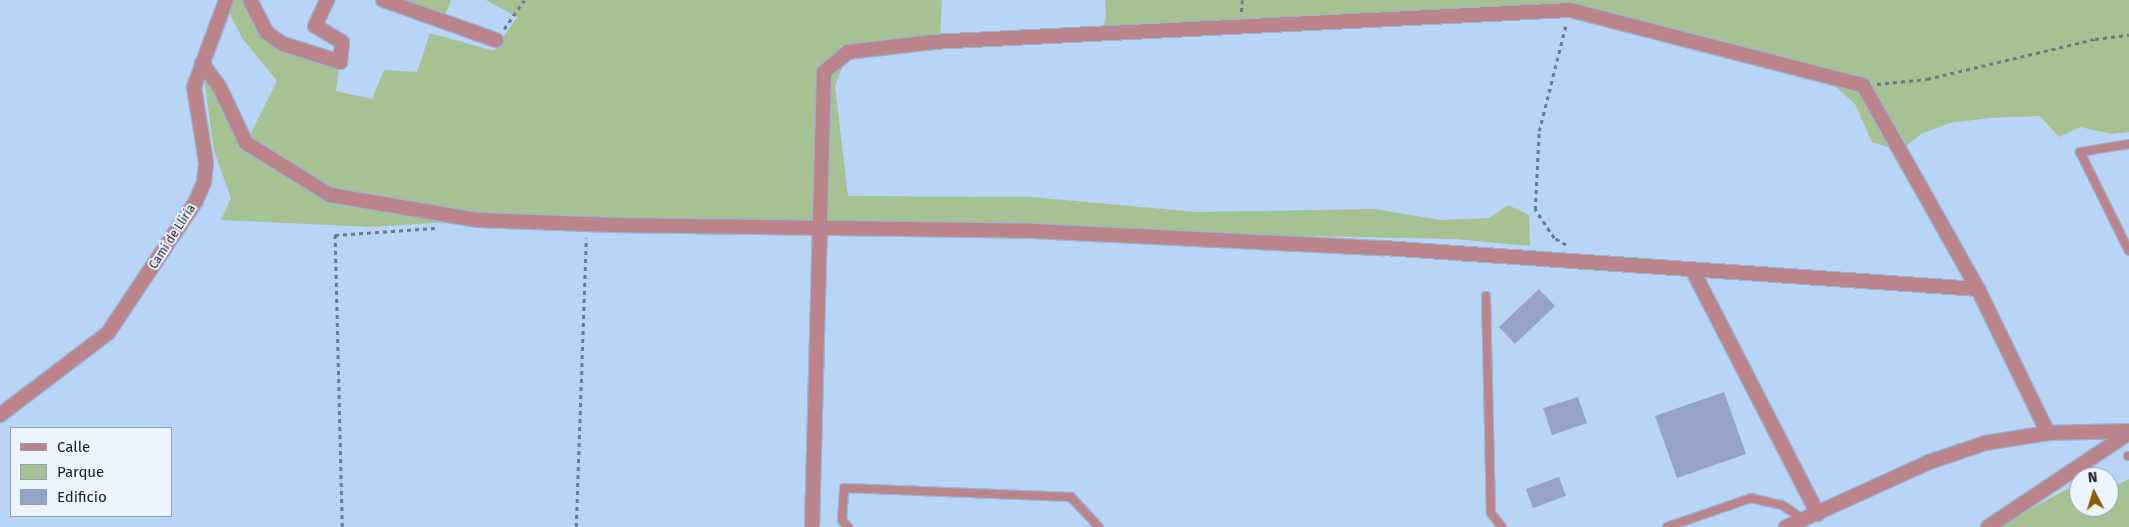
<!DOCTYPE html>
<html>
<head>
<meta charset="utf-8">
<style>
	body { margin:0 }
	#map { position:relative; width:2129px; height:527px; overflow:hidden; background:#b8d5f7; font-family:"Fira Sans",sans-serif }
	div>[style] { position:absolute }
	.green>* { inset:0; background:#a6c292 }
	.building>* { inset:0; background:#97a2c8 }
	.path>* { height:2.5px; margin-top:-1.25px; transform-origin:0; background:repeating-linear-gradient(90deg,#667a91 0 4px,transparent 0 8px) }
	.roads { filter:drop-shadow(1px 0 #9ab4d2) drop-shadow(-1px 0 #9ab4d2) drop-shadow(0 1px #9ab4d2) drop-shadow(0 -1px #9ab4d2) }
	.service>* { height:8px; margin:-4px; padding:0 4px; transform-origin:4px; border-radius:4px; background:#bb848a }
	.minor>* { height:14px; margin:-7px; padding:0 7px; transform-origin:7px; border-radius:7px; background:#bb848a }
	span { translate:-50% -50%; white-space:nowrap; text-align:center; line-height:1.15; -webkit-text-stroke:4px #ebf4ff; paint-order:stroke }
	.street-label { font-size:12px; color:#141e2b }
	.legend { position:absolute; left:10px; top:427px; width:162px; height:90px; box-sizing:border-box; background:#ebf4ff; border:1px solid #959eaa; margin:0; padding:6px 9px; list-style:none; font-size:15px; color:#141e2b }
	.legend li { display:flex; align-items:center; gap:10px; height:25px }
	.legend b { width:25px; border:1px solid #959eaa }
	.north { position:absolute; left:2069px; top:467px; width:50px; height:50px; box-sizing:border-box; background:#ebf4ff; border:1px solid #959eaa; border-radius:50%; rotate:355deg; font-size:14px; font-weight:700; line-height:20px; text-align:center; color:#141e2b }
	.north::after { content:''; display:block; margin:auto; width:18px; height:22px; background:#8b5a03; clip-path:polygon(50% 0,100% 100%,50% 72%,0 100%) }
</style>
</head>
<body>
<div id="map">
	<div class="green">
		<div style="clip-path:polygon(226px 0,250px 0,267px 33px,340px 62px,336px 91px,372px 99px,384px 70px,417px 72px,430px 33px,494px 51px,517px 17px,486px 0,942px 0,940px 37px,848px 52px,835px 86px,848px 196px,1032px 197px,1197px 212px,1375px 209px,1440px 220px,1489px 218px,1508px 205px,1529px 215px,1530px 246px,1455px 239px,478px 220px,370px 227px,221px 220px,231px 198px,214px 151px,202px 63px,246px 143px,277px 81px,242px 38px,225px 4px)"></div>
		<div style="clip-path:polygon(404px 0,451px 0,445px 15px)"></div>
		<div style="clip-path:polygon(1105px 0,2129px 0,2129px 132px,2112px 134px,2080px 127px,2059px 137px,2040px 116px,1990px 118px,1949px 123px,1921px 134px,1900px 151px,1872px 142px,1855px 104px,1820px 73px,1570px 10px,1100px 35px,1106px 17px)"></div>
		<div style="clip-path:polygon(2109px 477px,2117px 485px,2129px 479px,2129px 527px,1996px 527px,2079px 483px,2079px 507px,2109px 507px)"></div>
	</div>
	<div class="building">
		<div style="clip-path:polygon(1539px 289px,1555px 306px,1515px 344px,1499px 327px)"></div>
		<div style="clip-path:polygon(1724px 392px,1746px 454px,1677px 478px,1655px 416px)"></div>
		<div style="clip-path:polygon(1578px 397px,1587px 423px,1552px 435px,1543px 408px)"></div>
		<div style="clip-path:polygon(1559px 477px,1566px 496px,1533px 508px,1526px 489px)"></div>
	</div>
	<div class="path">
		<div style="left:1241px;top:12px;width:12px;rotate:-85deg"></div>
		<div style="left:504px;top:29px;width:35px;rotate:-55deg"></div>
		<div style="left:1877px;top:84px;width:50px;rotate:-5.7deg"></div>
		<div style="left:1927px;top:79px;width:173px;rotate:-13.4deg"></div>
		<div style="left:2095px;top:39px;width:34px;rotate:-7deg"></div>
		<div style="left:1566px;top:245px;width:14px;rotate:-150deg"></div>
		<div style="left:1554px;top:238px;width:34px;rotate:-124deg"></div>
		<div style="left:1535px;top:210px;width:79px;rotate:-87.1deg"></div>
		<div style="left:1539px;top:131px;width:110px;rotate:-75.8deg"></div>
		<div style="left:342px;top:527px;width:292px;rotate:-91.4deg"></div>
		<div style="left:335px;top:235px;width:100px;rotate:-4deg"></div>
		<div style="left:576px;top:527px;width:289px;rotate:-88deg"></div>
	</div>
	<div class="roads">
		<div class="service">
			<div style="left:2129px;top:144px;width:50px;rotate:170.7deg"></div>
			<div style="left:2080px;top:152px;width:110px;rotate:63.7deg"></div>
			<div style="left:1486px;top:296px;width:217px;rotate:88.7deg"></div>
			<div style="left:1491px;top:513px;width:18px;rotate:52deg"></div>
			<div style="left:2128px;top:456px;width:1px"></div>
			<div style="left:848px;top:527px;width:9px;rotate:-131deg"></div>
			<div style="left:842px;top:520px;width:32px;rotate:-86deg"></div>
			<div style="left:844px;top:488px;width:227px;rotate:2.3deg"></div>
			<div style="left:1071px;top:497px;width:41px;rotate:47deg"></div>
			<div style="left:1667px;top:527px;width:89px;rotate:-19deg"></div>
			<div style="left:1751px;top:498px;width:32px;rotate:13deg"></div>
			<div style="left:1782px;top:505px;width:27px;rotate:34deg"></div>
		</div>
		<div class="minor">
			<div style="left:250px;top:0;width:37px;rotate:63deg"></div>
			<div style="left:267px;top:33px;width:19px;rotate:35deg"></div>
			<div style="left:283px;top:44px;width:60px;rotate:17.5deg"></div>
			<div style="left:340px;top:62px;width:20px;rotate:-84deg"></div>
			<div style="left:342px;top:42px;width:31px;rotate:-149deg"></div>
			<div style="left:315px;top:26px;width:29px;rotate:-65deg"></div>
			<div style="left:383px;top:0;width:120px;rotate:19.5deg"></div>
			<div style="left:202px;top:63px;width:31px;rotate:54deg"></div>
			<div style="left:220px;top:88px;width:61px;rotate:64.7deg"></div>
			<div style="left:246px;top:143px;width:99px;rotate:31.8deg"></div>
			<div style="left:330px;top:195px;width:150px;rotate:9.6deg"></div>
			<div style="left:478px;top:220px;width:136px;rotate:2.1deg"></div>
			<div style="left:614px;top:225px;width:419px;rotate:0.8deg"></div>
			<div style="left:1033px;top:231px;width:351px;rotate:2.8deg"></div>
			<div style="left:1384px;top:248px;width:595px;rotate:3.95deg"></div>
			<div style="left:1693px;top:271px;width:273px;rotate:62.8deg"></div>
			<div style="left:0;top:415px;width:136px;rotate:-37.2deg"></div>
			<div style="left:108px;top:333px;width:159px;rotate:-56.3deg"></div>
			<div style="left:196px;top:201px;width:21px;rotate:-67deg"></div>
			<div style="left:204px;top:182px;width:20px;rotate:-84deg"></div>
			<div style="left:206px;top:162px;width:76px;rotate:-99.1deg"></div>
			<div style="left:194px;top:87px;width:93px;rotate:-69.8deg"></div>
			<div style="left:812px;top:527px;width:455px;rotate:-88.5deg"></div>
			<div style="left:824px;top:72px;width:31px;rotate:-40deg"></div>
			<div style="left:848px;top:52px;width:85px;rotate:-6.8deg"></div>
			<div style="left:932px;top:42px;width:639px;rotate:-2.87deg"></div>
			<div style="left:1570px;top:10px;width:302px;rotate:14.4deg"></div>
			<div style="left:1863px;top:85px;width:234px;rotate:60.6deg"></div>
			<div style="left:1978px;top:289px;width:160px;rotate:64.1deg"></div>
			<div style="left:1786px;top:527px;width:157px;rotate:-24.4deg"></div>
			<div style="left:1929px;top:462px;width:59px;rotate:-18.7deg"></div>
			<div style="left:1985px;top:443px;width:64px;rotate:-9deg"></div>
			<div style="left:2048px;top:433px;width:81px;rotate:-1.4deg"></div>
			<div style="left:1988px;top:527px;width:169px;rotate:-33.7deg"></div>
		</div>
	</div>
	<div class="street-label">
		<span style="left:173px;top:237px;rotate:-57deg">Camí de Llíria</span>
	</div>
	<ul class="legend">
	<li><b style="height:6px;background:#bb848a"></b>Calle</li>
	<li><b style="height:14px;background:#a6c292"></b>Parque</li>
	<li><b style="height:14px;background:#97a2c8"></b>Edificio</li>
	</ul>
	<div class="north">N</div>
</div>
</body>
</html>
